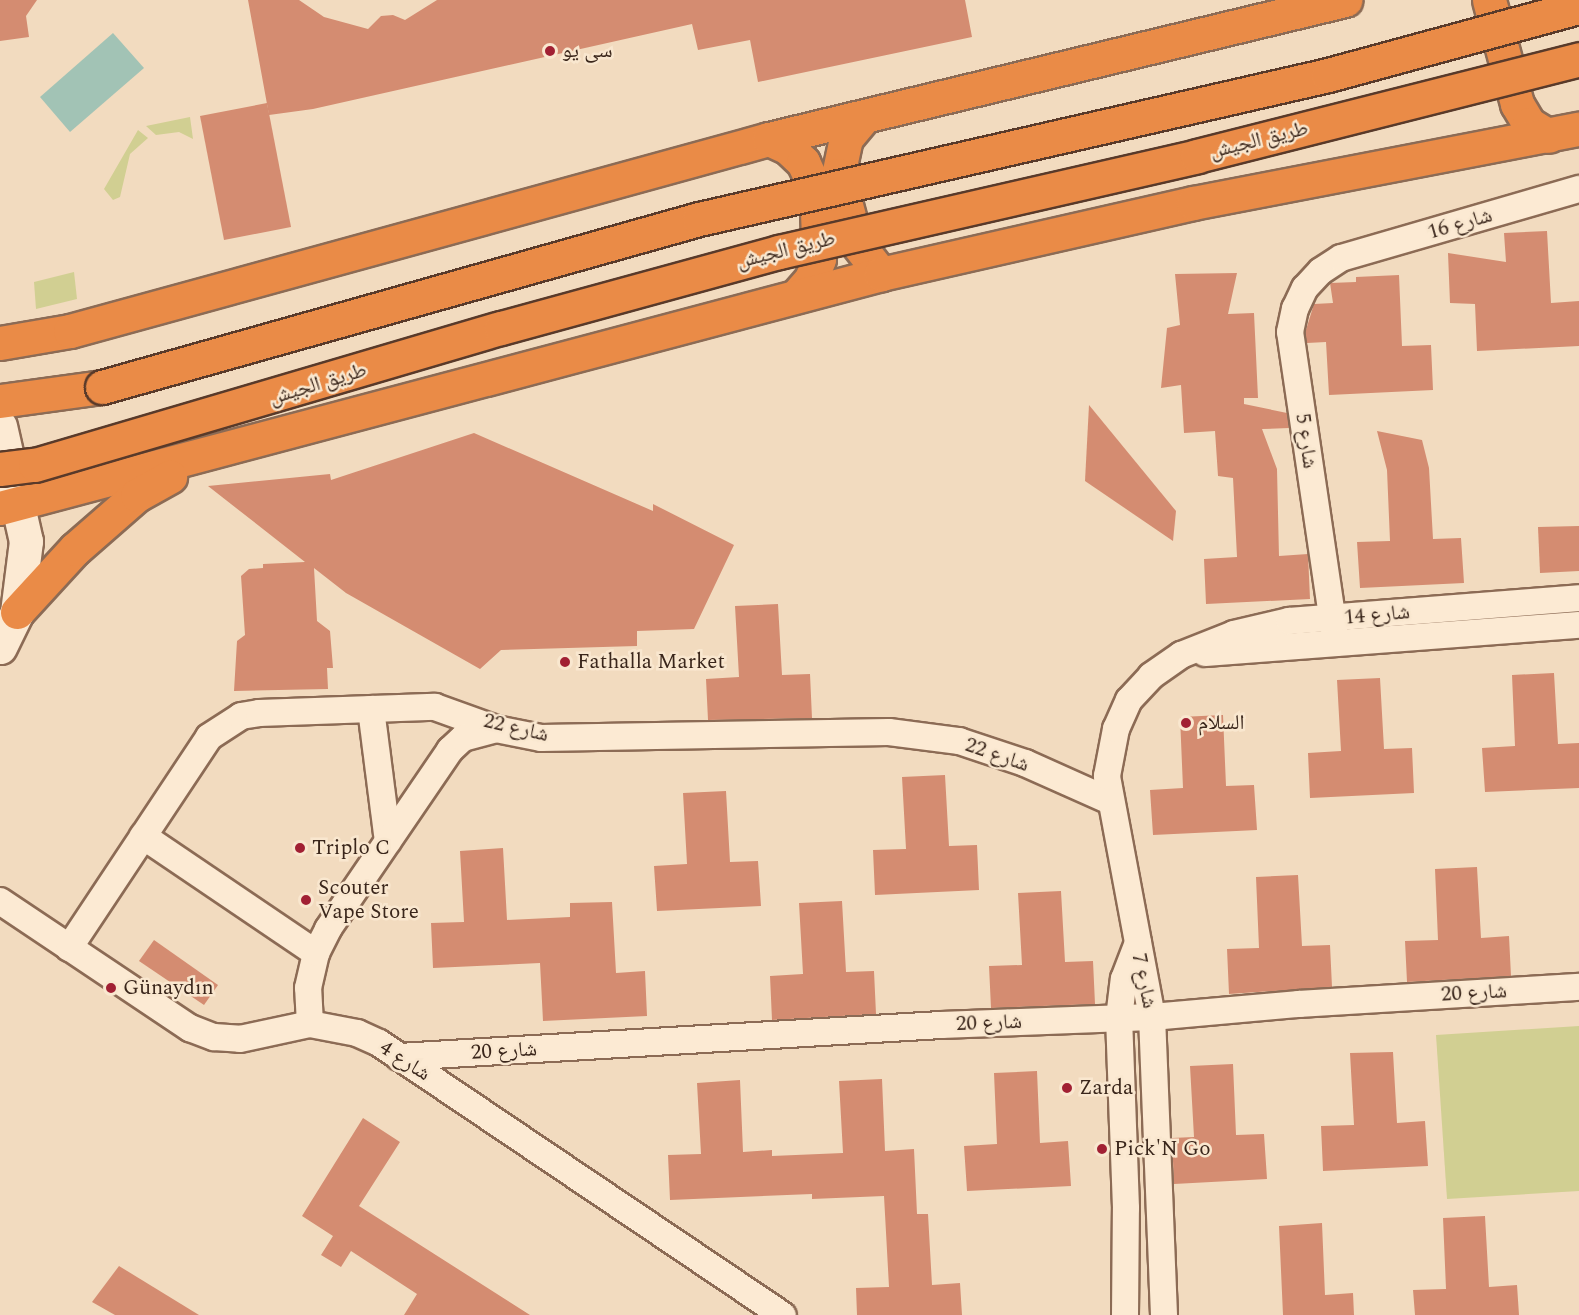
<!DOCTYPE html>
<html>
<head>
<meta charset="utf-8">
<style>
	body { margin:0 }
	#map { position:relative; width:1579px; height:1315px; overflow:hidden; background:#f2dbbf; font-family:Spectral,"Noto Naskh Arabic",serif }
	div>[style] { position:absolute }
	.green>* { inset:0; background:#d1cf92 }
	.water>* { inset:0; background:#a2c3b5 }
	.building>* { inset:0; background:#d48c71 }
	.roads { filter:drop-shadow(2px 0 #8c6b55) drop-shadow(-2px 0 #8c6b55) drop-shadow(0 2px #8c6b55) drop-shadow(0 -2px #8c6b55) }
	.street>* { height:26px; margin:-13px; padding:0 13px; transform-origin:13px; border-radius:13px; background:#fcead3 }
	.secondary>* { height:33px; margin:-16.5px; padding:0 16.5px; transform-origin:16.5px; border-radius:16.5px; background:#fcead3 }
	.highway>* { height:33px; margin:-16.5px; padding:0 16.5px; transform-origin:16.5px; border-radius:16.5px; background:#ea8b47 }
	.bridges { filter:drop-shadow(2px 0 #593a2a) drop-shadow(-2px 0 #593a2a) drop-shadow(0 2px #593a2a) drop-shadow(0 -2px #593a2a) }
	.highway-bridge>* { height:33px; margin:-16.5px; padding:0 16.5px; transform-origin:16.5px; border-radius:16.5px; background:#ea8b47 }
	.dots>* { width:16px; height:16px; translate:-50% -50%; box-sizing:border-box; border:3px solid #f9e7cf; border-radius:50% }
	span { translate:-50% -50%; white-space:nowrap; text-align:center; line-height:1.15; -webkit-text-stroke:5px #f9e7cf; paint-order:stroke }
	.poi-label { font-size:21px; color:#3a261b }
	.left { translate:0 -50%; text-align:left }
	.street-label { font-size:21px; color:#3a261b }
</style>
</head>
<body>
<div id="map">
	<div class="green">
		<div style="clip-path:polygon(190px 117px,193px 139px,179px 132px,156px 135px,146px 126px)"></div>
		<div style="clip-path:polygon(138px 130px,148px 138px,130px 154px,120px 197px,113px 200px,104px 189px)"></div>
		<div style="clip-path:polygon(74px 272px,77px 299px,36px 309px,34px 282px)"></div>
		<div style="clip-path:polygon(1579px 1026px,1579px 1191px,1447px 1199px,1436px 1035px)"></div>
	</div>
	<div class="water">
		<div style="clip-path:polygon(113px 33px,144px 68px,70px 132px,40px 97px)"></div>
	</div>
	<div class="building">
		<div style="clip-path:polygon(0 0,37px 0,26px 16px,29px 37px,0 41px)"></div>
		<div style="clip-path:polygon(248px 0,299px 0,324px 17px,368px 29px,381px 16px,393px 15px,405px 20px,437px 0,965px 0,972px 37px,758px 82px,750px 40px,698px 50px,692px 24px,313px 109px,269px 115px)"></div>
		<div style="clip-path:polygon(267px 103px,291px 227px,224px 240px,200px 116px)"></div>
		<div style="clip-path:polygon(1547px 231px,1551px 303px,1579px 301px,1579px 346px,1477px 351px,1475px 304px,1450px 303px,1448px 253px,1506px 262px,1504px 233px)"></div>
		<div style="clip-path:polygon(1237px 273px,1228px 314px,1254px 313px,1258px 398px,1244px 398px,1244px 404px,1287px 413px,1289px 428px,1262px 429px,1277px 469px,1279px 556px,1308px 554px,1310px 599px,1206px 604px,1204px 559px,1237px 557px,1233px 478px,1218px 476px,1215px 431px,1184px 433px,1181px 385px,1161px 388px,1167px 328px,1180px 325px,1175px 274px)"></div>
		<div style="clip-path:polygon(1399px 275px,1402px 346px,1431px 345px,1433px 390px,1329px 395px,1326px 342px,1307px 343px,1305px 333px,1314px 304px,1333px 303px,1330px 283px,1356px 282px,1356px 277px)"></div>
		<div style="clip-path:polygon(1089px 405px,1176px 511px,1173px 541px,1085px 481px)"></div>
		<div style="clip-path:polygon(1377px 431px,1422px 440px,1429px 468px,1433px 539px,1461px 538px,1464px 583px,1360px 588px,1357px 542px,1390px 541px,1387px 470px)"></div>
		<div style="clip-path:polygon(474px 433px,653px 511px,653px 504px,734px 545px,694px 629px,637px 631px,637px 646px,501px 650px,480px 669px,346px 593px,314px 568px,317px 621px,330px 631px,333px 668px,327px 668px,328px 689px,234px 691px,237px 641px,245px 635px,241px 576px,249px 569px,263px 568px,263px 564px,305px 562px,208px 486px,330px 474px,331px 480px)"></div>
		<div style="clip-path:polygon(1579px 526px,1579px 571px,1540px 573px,1538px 527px)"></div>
		<div style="clip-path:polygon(778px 604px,782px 675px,810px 674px,812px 718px,708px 720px,706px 679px,739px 677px,735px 606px)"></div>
		<div style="clip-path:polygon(1554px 673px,1558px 744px,1579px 743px,1579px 788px,1485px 792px,1482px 748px,1515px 746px,1512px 675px)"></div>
		<div style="clip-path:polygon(1380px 678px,1384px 749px,1412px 748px,1414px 793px,1310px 798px,1308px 753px,1341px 751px,1337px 680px)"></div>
		<div style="clip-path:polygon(1223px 715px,1226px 786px,1254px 785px,1257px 830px,1153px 835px,1150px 790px,1183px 788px,1180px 717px)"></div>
		<div style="clip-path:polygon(945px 775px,949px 846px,977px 845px,979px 890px,875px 895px,873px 850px,906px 849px,902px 777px)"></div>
		<div style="clip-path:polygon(726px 791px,730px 862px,758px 861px,761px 906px,657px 911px,654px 866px,687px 864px,683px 793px)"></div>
		<div style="clip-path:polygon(503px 848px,507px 920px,570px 917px,570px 903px,612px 902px,616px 973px,645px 971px,647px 1016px,543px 1021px,540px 963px,433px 968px,431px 923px,464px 922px,460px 851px)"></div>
		<div style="clip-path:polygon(1477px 867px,1481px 938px,1509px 936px,1511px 976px,1407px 982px,1405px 941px,1438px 940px,1435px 869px)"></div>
		<div style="clip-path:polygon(1298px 875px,1302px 946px,1330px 945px,1332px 987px,1229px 994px,1227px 949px,1259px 948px,1256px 877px)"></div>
		<div style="clip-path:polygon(1061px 891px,1065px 962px,1093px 961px,1095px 1004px,991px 1008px,989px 966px,1022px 965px,1018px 893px)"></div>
		<div style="clip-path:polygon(842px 901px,846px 972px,874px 971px,876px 1014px,772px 1020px,770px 976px,803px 974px,799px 903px)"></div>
		<div style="clip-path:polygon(154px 940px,218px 985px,204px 1005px,139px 961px)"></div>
		<div style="clip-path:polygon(1393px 1052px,1397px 1123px,1425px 1121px,1428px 1166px,1323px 1171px,1321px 1126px,1354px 1125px,1350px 1053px)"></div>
		<div style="clip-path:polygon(1233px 1064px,1236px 1135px,1264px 1134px,1267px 1179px,1174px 1184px,1172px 1138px,1194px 1137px,1190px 1066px)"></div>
		<div style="clip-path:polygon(1037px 1071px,1040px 1143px,1068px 1141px,1071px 1186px,967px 1191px,964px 1146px,997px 1144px,994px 1073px)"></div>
		<div style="clip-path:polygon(882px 1079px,885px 1151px,914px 1149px,917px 1214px,928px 1214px,932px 1285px,960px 1283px,962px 1315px,857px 1315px,856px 1288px,889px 1287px,884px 1196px,812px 1199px,812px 1194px,670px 1200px,668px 1155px,701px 1154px,697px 1083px,740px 1080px,743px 1152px,772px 1150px,772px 1156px,843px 1153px,839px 1081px)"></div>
		<div style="clip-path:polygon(363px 1118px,400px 1142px,359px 1206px,530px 1315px,404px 1315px,417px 1294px,351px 1251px,341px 1267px,321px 1255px,333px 1236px,302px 1216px)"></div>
		<div style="clip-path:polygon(1485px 1216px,1489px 1287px,1517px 1285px,1519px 1315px,1415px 1315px,1413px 1290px,1446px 1289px,1443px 1218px)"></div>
		<div style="clip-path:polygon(1322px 1223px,1325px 1295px,1353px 1293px,1354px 1315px,1283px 1315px,1279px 1226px)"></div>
		<div style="clip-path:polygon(119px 1266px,199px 1315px,115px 1315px,92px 1302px)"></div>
	</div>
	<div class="roads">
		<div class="street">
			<div style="left:1336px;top:643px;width:314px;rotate:-98.4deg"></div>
			<div style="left:1290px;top:332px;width:24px;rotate:-78deg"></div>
			<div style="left:1295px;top:309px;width:23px;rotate:-65deg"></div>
			<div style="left:1305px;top:288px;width:23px;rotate:-47deg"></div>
			<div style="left:1321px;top:271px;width:24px;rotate:-33deg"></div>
			<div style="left:1341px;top:258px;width:248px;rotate:-16.2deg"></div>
			<div style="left:1205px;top:653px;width:375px;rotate:-4.3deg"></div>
			<div style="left:371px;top:709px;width:133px;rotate:82.7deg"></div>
			<div style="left:143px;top:836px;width:209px;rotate:34.1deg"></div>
			<div style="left:0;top:901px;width:229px;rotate:33.8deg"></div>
			<div style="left:190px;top:1028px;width:26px;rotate:21deg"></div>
			<div style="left:214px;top:1037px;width:26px;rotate:4deg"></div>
			<div style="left:240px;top:1039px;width:72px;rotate:-12.1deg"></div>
			<div style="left:310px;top:1024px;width:48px;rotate:10.8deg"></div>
			<div style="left:357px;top:1033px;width:24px;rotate:24deg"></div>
			<div style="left:379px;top:1043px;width:487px;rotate:34deg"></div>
			<div style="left:69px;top:948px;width:253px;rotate:-56.4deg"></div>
			<div style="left:209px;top:737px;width:38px;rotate:-33deg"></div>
			<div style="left:241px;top:716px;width:18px;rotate:-9deg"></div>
			<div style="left:259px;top:713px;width:176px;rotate:-2deg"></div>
			<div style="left:435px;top:707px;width:65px;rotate:19.8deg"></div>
			<div style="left:496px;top:729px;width:46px;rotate:11.3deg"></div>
			<div style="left:541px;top:738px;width:348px;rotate:-1deg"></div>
			<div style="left:889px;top:732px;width:71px;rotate:7.3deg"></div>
			<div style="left:959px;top:741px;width:70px;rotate:18.4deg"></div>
			<div style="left:1025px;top:763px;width:91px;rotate:24deg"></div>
			<div style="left:310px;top:1024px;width:36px;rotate:-93deg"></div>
			<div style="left:308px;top:988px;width:36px;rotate:-77deg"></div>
			<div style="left:316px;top:953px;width:27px;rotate:-63deg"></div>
			<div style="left:328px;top:929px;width:217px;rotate:-55.7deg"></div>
			<div style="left:450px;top:750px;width:18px;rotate:-43deg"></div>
			<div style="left:463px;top:738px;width:34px;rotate:-15deg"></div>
			<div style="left:399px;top:1057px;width:543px;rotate:-3.38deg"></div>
			<div style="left:941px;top:1025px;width:211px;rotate:-2.2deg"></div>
			<div style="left:1152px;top:1017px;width:148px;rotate:-5.1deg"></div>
			<div style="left:1299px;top:1004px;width:281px;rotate:-3.5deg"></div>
			<div style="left:1125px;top:1315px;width:107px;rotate:-89.5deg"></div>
			<div style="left:1126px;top:1208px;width:190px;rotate:-92.1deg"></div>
			<div style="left:1119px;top:1018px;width:39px;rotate:-83deg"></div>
			<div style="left:1124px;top:979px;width:39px;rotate:-69deg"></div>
			<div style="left:1164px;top:1315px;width:298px;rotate:-92.3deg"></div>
			<div style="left:1152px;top:1017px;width:245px;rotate:-100.6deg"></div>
			<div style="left:1107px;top:776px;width:48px;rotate:-79.2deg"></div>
			<div style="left:1116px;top:729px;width:32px;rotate:-66deg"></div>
			<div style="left:1129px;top:700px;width:33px;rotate:-47deg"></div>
			<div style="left:1151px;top:676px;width:37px;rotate:-35deg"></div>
			<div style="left:1181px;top:655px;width:57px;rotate:-21.6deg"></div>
			<div style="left:1234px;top:634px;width:57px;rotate:-13.3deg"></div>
			<div style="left:1289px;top:621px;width:291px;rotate:-4.5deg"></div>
		</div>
		<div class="secondary">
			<div style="left:0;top:426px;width:118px;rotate:77.3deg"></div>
			<div style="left:26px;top:541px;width:72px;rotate:97.2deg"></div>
			<div style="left:17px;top:612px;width:39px;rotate:116deg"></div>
		</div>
		<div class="highway">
			<div style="left:1489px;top:0;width:108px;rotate:74.9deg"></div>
			<div style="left:1517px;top:104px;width:23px;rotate:59deg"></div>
			<div style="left:1529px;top:124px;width:23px;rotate:31deg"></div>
			<div style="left:863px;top:118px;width:26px;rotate:130deg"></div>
			<div style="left:846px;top:138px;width:38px;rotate:102deg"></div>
			<div style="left:838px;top:175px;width:69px;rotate:75deg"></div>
			<div style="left:856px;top:242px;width:41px;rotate:52deg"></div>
			<div style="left:769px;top:139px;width:21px;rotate:25deg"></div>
			<div style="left:788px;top:148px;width:21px;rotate:43deg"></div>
			<div style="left:803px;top:162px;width:31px;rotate:65deg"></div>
			<div style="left:816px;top:190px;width:69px;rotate:87.5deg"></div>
			<div style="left:819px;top:259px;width:22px;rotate:112deg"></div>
			<div style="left:811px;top:279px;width:23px;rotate:131deg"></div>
			<div style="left:0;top:343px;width:71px;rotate:-9.7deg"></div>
			<div style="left:70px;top:331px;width:725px;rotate:-15.36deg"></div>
			<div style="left:769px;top:139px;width:593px;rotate:-13.57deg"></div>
			<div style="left:0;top:401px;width:103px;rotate:-7.8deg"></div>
			<div style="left:0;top:508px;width:912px;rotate:-14.87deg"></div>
			<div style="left:881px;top:274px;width:320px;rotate:-12.8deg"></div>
			<div style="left:1193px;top:203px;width:393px;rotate:-10.9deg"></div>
			<div style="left:17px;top:612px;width:86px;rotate:-47.4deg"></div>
			<div style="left:75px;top:549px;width:82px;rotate:-41.1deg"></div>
			<div style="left:137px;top:495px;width:38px;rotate:-29deg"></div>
		</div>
	</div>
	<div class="bridges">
		<div class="highway-bridge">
			<div style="left:102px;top:387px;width:620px;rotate:-15.72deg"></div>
			<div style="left:699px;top:219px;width:645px;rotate:-12.89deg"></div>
			<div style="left:1328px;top:75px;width:260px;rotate:-15.2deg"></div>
			<div style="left:0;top:469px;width:35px;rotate:-7deg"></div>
			<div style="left:35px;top:465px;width:486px;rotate:-16.4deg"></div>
			<div style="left:501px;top:328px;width:288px;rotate:-15.3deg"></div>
			<div style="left:779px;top:252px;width:429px;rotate:-12.9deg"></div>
			<div style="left:1197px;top:156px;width:394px;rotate:-14.2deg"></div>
		</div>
	</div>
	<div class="dots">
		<div style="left:550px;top:51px;background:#a12033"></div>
		<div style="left:565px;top:662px;background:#a12033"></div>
		<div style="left:1186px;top:723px;background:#a12033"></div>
		<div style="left:300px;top:848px;background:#a12033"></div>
		<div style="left:306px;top:900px;background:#a12033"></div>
		<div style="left:111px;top:988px;background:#a12033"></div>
		<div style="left:1067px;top:1088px;background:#a12033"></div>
		<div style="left:1102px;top:1149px;background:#a12033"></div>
	</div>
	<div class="poi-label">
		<span class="left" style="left:562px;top:51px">سى يو</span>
		<span class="left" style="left:577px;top:662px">Fathalla Market</span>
		<span class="left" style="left:1198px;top:723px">السلام</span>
		<span class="left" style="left:312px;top:848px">Triplo C</span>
		<span class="left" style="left:318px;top:900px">Scouter<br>Vape Store</span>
		<span class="left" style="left:123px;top:988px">Günaydın</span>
		<span class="left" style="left:1079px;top:1088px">Zarda</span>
		<span class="left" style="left:1114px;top:1149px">Pick'N Go</span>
	</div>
	<div class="street-label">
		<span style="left:1259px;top:140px;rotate:-14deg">طريق الجيش</span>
		<span style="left:1460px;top:224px;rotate:-16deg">شارع 16</span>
		<span style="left:786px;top:250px;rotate:-14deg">طريق الجيش</span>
		<span style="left:318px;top:384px;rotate:-17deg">طريق الجيش</span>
		<span style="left:1306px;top:441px;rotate:82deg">شارع 5</span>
		<span style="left:1377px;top:615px;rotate:-5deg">شارع 14</span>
		<span style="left:516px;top:728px;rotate:13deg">شارع 22</span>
		<span style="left:997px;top:755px;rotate:19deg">شارع 22</span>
		<span style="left:1144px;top:981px;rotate:78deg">شارع 7</span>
		<span style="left:1474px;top:993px;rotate:-3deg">شارع 20</span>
		<span style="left:989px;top:1023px;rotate:-2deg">شارع 20</span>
		<span style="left:504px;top:1051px;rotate:-3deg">شارع 20</span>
		<span style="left:405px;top:1061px;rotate:33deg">شارع 4</span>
	</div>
</div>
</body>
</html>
